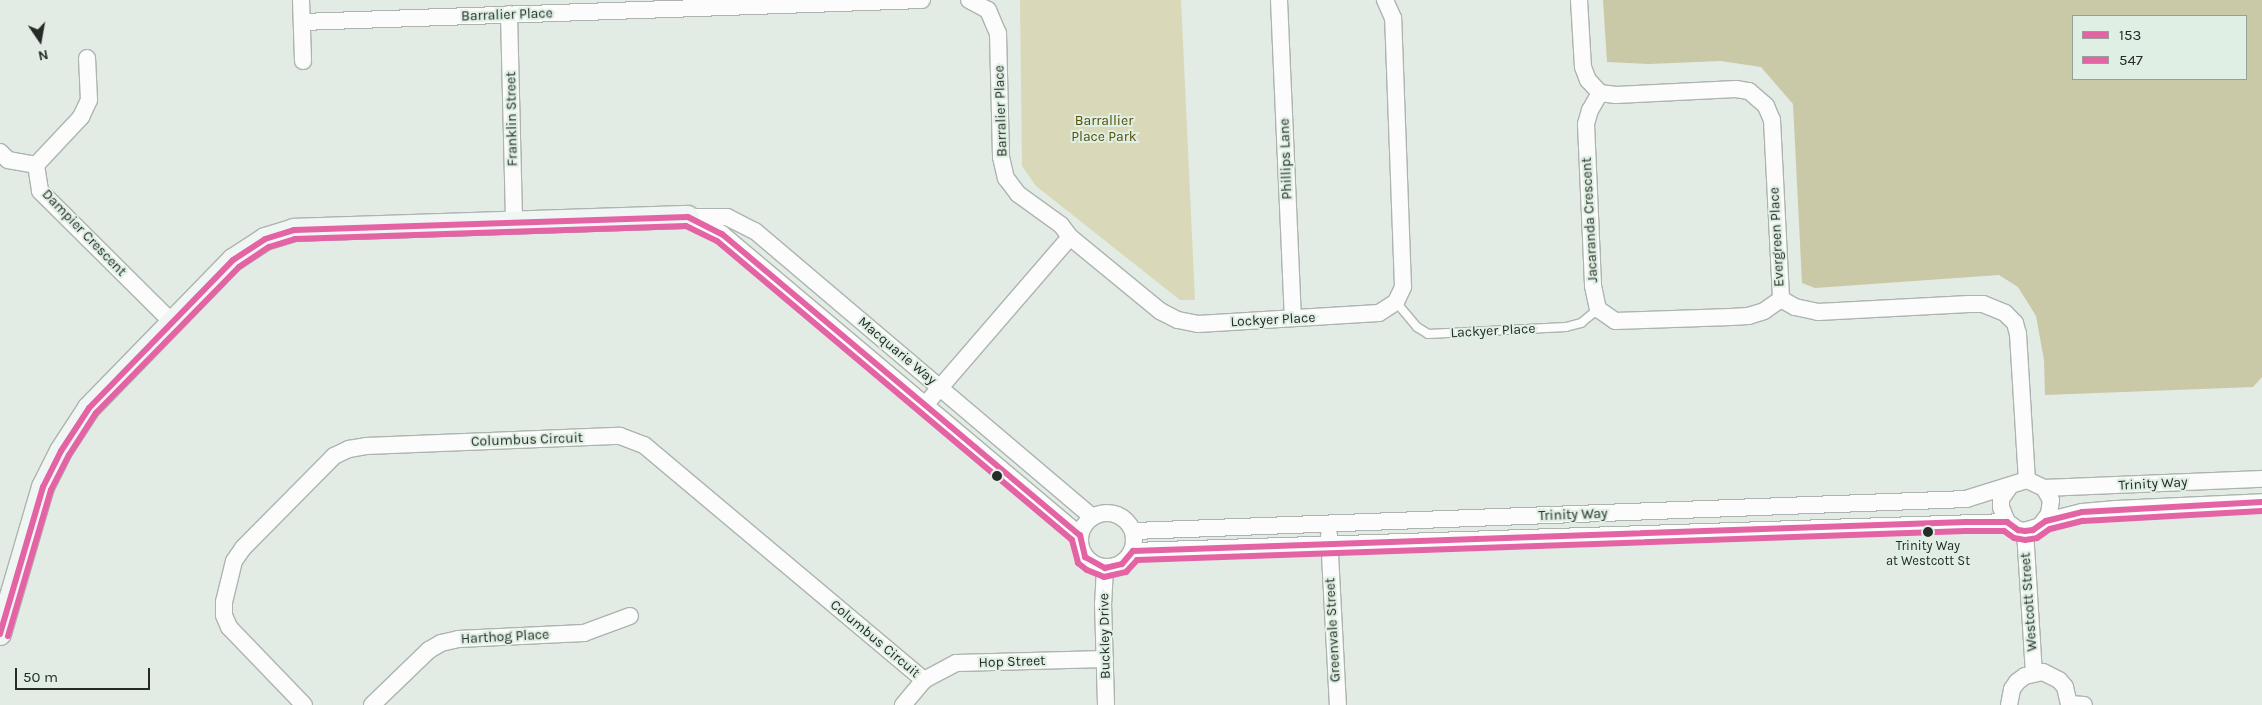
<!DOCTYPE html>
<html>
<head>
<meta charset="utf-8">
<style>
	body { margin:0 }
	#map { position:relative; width:2262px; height:705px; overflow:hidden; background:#e2ece5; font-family:Karla,sans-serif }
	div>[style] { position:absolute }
	.green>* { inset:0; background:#d9d8b8 }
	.forest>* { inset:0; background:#c9c8a7 }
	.roads { filter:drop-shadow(1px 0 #adb4af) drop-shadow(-1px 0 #adb4af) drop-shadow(0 1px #adb4af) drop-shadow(0 -1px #adb4af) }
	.lane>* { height:8px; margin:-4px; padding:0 4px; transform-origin:4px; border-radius:4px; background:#fbfcfb }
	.street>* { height:16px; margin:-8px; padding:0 8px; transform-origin:8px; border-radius:8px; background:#fbfcfb }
	.street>.ring { margin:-8px; padding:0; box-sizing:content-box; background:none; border:16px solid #fbfcfb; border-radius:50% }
	.secondary>* { height:22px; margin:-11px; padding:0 11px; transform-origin:11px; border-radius:11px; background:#f0f6f4 }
	.bus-1>* { height:6px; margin:-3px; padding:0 3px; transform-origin:3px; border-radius:3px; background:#e463a4 }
	.bus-2>* { height:6px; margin:-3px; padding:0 3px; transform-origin:3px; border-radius:3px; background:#e463a4 }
	.dots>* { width:14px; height:14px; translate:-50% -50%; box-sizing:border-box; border:2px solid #dfefe3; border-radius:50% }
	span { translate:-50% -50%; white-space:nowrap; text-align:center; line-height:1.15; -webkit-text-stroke:4px #dfefe3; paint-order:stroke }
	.bus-label { font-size:13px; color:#252b27 }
	.street-label { font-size:14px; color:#252b27 }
	.park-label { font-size:14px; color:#574c07 }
	.legend { position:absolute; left:2072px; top:15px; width:175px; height:65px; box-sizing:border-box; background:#dfefe3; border:1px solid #95a198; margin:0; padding:6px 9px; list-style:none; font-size:15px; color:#252b27 }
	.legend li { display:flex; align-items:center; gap:10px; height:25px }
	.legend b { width:25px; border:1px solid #95a198 }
	.north { position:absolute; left:15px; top:15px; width:50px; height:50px; -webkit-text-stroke:4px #dfefe3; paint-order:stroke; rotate:168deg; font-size:14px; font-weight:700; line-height:20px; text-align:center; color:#252b27 }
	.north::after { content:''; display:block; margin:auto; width:18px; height:22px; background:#252b27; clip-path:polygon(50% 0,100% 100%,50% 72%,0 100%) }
	.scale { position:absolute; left:15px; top:668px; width:135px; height:22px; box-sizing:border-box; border:2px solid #252b27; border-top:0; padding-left:6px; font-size:15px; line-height:18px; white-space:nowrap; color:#252b27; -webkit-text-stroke:4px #dfefe3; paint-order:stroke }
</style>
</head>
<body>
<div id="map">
	<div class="green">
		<div style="clip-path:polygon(1020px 0,1181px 0,1195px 300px,1180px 300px,1036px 186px,1022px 166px)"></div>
	</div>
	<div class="forest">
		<div style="clip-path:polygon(evenodd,1603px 0,2262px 0,2262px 377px,2253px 387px,2045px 395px,2044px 360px,2036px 316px,2018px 287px,1999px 275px,1815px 288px,1802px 283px,1793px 104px,1761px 67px,1721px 61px,1649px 64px,1607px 62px,1603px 0,2073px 16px,2246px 16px,2246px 79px,2073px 79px,2073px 16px)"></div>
	</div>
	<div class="roads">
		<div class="lane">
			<div style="left:1396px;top:302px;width:33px;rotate:50deg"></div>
			<div style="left:1417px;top:327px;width:13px;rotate:32deg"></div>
			<div style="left:1428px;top:334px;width:138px;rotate:-2.9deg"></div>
			<div style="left:1566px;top:327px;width:16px;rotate:-15deg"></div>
			<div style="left:1581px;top:323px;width:22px;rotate:-39deg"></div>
		</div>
		<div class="street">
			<div style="left:301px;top:0;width:61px;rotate:88.1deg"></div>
			<div style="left:969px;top:0;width:21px;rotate:28deg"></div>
			<div style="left:988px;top:10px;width:25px;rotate:67deg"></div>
			<div style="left:998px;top:33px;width:124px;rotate:88.6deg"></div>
			<div style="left:1001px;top:157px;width:22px;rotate:77deg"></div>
			<div style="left:1006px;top:178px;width:20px;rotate:53deg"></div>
			<div style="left:1018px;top:194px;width:53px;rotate:35.8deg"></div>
			<div style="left:1061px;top:225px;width:15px;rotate:53deg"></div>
			<div style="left:1279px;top:0;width:318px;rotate:87.5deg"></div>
			<div style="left:1579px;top:0;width:67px;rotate:86.6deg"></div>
			<div style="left:1583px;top:67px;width:14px;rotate:69deg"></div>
			<div style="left:1588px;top:80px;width:18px;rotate:47deg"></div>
			<div style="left:1600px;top:93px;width:16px;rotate:7deg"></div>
			<div style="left:1616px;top:95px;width:120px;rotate:-2.9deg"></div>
			<div style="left:1736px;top:89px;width:13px;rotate:9deg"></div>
			<div style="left:1749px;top:91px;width:23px;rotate:41deg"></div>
			<div style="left:1766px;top:106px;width:15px;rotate:67deg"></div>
			<div style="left:1772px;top:120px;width:179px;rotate:87.1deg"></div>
			<div style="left:509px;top:14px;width:209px;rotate:88.6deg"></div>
			<div style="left:302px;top:22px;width:620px;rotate:-2.03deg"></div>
			<div style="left:1600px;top:93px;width:20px;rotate:120deg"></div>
			<div style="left:1590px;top:110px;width:15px;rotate:106deg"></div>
			<div style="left:1586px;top:124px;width:162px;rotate:87.5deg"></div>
			<div style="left:1593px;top:286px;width:24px;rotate:78deg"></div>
			<div style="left:1598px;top:309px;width:21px;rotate:35deg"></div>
			<div style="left:1615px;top:321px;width:116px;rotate:-2deg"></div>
			<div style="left:1731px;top:317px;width:17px;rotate:-3deg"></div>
			<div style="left:1748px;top:316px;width:17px;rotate:-17deg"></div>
			<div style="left:1764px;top:311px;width:21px;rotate:-35deg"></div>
			<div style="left:0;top:152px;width:11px;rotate:45deg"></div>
			<div style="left:8px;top:160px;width:28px;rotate:10deg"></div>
			<div style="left:36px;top:165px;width:26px;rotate:81deg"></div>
			<div style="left:40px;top:191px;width:186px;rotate:44.8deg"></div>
			<div style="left:36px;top:165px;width:66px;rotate:-46.8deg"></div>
			<div style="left:81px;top:117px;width:19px;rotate:-65deg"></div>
			<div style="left:89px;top:100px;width:42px;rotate:-92.7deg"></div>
			<div style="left:688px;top:217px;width:39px"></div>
			<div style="left:727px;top:217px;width:31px;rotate:27deg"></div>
			<div style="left:755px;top:231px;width:442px;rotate:40.3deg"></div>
			<div style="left:691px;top:218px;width:35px;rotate:27deg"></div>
			<div style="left:722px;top:234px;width:468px;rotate:40.1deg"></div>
			<div style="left:1781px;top:299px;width:16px;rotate:30deg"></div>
			<div style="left:1795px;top:307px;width:24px;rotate:12deg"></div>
			<div style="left:1818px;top:312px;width:151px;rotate:-3deg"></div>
			<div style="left:1969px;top:304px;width:14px"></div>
			<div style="left:1983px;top:304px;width:24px;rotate:22deg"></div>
			<div style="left:2005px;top:313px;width:14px;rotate:45deg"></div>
			<div style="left:2015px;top:323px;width:11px;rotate:75deg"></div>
			<div style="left:2018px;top:334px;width:146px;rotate:86.5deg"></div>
			<div style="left:925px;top:405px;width:222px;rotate:-49.2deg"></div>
			<div style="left:1070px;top:237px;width:117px;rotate:39.4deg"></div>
			<div style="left:1160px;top:311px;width:20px;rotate:27deg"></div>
			<div style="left:1178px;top:320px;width:20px;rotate:11deg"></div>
			<div style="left:1198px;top:324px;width:181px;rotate:-3.5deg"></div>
			<div style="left:1379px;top:313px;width:20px;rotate:-33deg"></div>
			<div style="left:1396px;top:302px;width:17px;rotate:-65deg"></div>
			<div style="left:1403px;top:287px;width:269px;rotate:-92.1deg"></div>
			<div style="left:1393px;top:18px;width:20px;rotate:-114deg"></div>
			<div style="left:2044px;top:488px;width:218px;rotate:-2.4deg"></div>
			<div class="ring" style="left:1080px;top:513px;width:38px;height:38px"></div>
			<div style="left:2046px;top:521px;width:37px;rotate:-14deg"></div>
			<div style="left:2082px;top:512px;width:34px;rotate:-5deg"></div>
			<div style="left:2116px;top:509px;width:146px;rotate:-2.7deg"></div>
			<div style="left:1134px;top:531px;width:833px;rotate:-2.2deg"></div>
			<div style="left:1966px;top:499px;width:64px;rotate:-17.3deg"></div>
			<div style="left:2027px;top:480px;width:19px;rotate:25deg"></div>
			<div style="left:2044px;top:488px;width:14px;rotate:60deg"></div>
			<div style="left:2051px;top:500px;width:14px;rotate:98deg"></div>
			<div style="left:2049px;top:514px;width:15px;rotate:127deg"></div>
			<div style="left:2040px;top:526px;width:16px;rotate:162deg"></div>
			<div style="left:2025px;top:531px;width:7px;rotate:-172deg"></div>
			<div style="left:2018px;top:530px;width:14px;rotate:-144deg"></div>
			<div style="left:2007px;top:522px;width:16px;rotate:-112deg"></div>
			<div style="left:2001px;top:507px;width:8px;rotate:-90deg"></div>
			<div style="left:2001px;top:499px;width:16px;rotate:-55deg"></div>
			<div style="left:2025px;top:531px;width:142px;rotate:86.4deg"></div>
			<div style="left:1329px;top:535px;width:170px;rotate:87deg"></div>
			<div style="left:1133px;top:551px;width:874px;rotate:-1.9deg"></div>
			<div style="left:1105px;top:568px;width:35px;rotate:93deg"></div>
			<div style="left:1103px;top:603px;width:102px;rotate:88.3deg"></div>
			<div style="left:924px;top:680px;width:36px;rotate:-28deg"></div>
			<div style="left:956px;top:663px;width:149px;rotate:-1.5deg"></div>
			<div style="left:2069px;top:704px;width:15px;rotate:4deg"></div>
			<div style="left:304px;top:705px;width:108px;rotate:-133.9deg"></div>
			<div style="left:229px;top:627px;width:13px;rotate:-113deg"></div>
			<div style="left:224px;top:615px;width:13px;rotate:-90deg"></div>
			<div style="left:224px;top:602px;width:42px;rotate:-76.3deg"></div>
			<div style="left:234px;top:561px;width:16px;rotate:-55deg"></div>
			<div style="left:243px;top:548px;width:129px;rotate:-45.3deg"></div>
			<div style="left:334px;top:456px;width:17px;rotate:-25deg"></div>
			<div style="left:349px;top:449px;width:17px;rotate:-10deg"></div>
			<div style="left:366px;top:446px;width:254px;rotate:-2.3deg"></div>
			<div style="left:620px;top:436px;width:26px;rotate:21deg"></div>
			<div style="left:644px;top:445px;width:366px;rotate:40deg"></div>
			<div style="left:924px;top:680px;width:33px;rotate:130deg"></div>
			<div style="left:372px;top:705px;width:79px;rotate:-44deg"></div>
			<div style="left:429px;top:650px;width:14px;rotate:-30deg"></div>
			<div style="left:441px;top:643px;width:17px;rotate:-13deg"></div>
			<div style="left:458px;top:639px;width:126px;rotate:-2.7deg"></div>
			<div style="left:584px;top:633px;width:49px;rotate:-20.3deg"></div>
			<div style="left:2009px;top:705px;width:16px;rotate:-79deg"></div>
			<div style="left:2012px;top:689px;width:9px;rotate:-54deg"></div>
			<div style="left:2017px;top:682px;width:10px;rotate:-37deg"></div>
			<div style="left:2025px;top:676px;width:18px;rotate:-13deg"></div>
			<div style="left:2043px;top:672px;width:18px;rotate:27deg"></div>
			<div style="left:2059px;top:680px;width:9px;rotate:49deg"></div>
			<div style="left:2065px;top:687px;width:18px;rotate:77deg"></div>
		</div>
		<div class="secondary">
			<div style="left:0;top:634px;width:153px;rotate:-73.7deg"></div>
			<div style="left:43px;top:487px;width:40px;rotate:-63.4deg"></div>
			<div style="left:61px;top:451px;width:51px;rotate:-56.9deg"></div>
			<div style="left:89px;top:408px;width:206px;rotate:-45.8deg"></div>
			<div style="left:233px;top:260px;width:38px;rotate:-33deg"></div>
			<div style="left:265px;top:239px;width:30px;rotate:-17deg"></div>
			<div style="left:294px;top:230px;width:394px;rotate:-1.9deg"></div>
		</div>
	</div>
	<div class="bus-1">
		<div style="left:0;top:634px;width:153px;rotate:-73.7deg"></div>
		<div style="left:43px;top:487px;width:40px;rotate:-63.4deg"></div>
		<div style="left:61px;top:451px;width:51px;rotate:-56.9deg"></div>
		<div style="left:89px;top:408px;width:206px;rotate:-45.8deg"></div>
		<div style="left:233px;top:260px;width:38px;rotate:-33deg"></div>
		<div style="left:265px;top:239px;width:30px;rotate:-17deg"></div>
		<div style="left:294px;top:230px;width:394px;rotate:-1.9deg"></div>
		<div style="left:688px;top:217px;width:38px;rotate:27deg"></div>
		<div style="left:722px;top:234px;width:468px;rotate:40.1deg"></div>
		<div style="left:1080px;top:535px;width:23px;rotate:77deg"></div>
		<div style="left:1085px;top:557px;width:23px;rotate:29deg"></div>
		<div style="left:1105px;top:568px;width:17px;rotate:-13deg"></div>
		<div style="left:1122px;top:564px;width:17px;rotate:-50deg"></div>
		<div style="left:1133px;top:551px;width:833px;rotate:-2deg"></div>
		<div style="left:1965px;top:522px;width:42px"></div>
		<div style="left:2007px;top:522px;width:14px;rotate:36deg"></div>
		<div style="left:2018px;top:530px;width:7px;rotate:8deg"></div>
		<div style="left:2025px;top:531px;width:8px;rotate:-7deg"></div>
		<div style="left:2033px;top:530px;width:16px;rotate:-35deg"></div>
		<div style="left:2046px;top:521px;width:37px;rotate:-14deg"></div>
		<div style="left:2082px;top:512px;width:180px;rotate:-3.2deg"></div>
	</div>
	<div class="bus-2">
		<div style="left:8px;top:636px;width:152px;rotate:-73.6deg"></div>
		<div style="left:51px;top:490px;width:39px;rotate:-63deg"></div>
		<div style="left:69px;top:455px;width:50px;rotate:-57.3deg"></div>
		<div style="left:96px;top:413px;width:204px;rotate:-45.6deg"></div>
		<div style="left:239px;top:267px;width:36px;rotate:-34deg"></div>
		<div style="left:269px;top:247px;width:27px;rotate:-17deg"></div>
		<div style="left:295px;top:239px;width:391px;rotate:-1.9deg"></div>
		<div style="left:686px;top:226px;width:34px;rotate:26deg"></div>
		<div style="left:717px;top:241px;width:464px;rotate:40.1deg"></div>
		<div style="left:1072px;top:540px;width:24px;rotate:75deg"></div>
		<div style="left:1078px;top:563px;width:11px;rotate:38deg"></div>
		<div style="left:1087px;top:570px;width:18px;rotate:22deg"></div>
		<div style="left:1104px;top:577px;width:23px;rotate:-13deg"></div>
		<div style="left:1126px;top:572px;width:16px;rotate:-47deg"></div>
		<div style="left:1137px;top:560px;width:829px;rotate:-2.01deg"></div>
		<div style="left:1965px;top:531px;width:39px"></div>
		<div style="left:2004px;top:531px;width:12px;rotate:35deg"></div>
		<div style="left:2014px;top:538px;width:11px;rotate:10deg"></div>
		<div style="left:2025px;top:540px;width:12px;rotate:-9deg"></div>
		<div style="left:2037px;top:538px;width:16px;rotate:-35deg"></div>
		<div style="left:2050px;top:529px;width:34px;rotate:-14deg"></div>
		<div style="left:2083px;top:521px;width:179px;rotate:-3.2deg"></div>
	</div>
	<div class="dots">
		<div style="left:997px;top:476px;background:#252b27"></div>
		<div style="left:1928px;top:532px;background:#252b27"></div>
	</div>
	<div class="bus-label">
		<span style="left:1928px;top:554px">Trinity Way<br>at Westcott St</span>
	</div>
	<div class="street-label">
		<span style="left:507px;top:15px;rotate:-2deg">Barralier Place</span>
		<span style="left:1001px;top:111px;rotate:-92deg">Barralier Place</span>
		<span style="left:512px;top:119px;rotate:-91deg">Franklin Street</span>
		<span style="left:1286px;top:159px;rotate:-92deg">Phillips Lane</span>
		<span style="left:1590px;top:220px;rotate:-93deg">Jacaranda Crescent</span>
		<span style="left:84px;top:233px;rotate:46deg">Dampier Crescent</span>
		<span style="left:1777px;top:237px;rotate:-93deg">Evergreen Place</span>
		<span style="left:1273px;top:320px;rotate:-3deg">Lockyer Place</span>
		<span style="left:1493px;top:331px;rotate:-3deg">Lackyer Place</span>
		<span style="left:897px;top:351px;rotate:40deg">Macquarie Way</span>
		<span style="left:527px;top:440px;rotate:-2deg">Columbus Circuit</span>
		<span style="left:2153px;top:484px;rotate:-3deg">Trinity Way</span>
		<span style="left:1573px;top:515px;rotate:-2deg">Trinity Way</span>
		<span style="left:2029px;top:602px;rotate:-94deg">Westcott Street</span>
		<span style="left:1333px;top:630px;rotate:-93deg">Greenvale Street</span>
		<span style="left:1105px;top:636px;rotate:-91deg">Buckley Drive</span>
		<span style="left:505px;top:637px;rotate:-3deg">Harthog Place</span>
		<span style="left:875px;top:639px;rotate:40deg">Columbus Circuit</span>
		<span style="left:1012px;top:662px;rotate:-2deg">Hop Street</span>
	</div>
	<div class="park-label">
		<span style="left:1104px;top:129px">Barrallier<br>Place Park</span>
	</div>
	<ul class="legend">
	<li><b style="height:6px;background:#e463a4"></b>153</li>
	<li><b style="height:6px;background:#e463a4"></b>547</li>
	</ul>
	<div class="north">N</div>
	<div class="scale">50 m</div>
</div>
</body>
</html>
